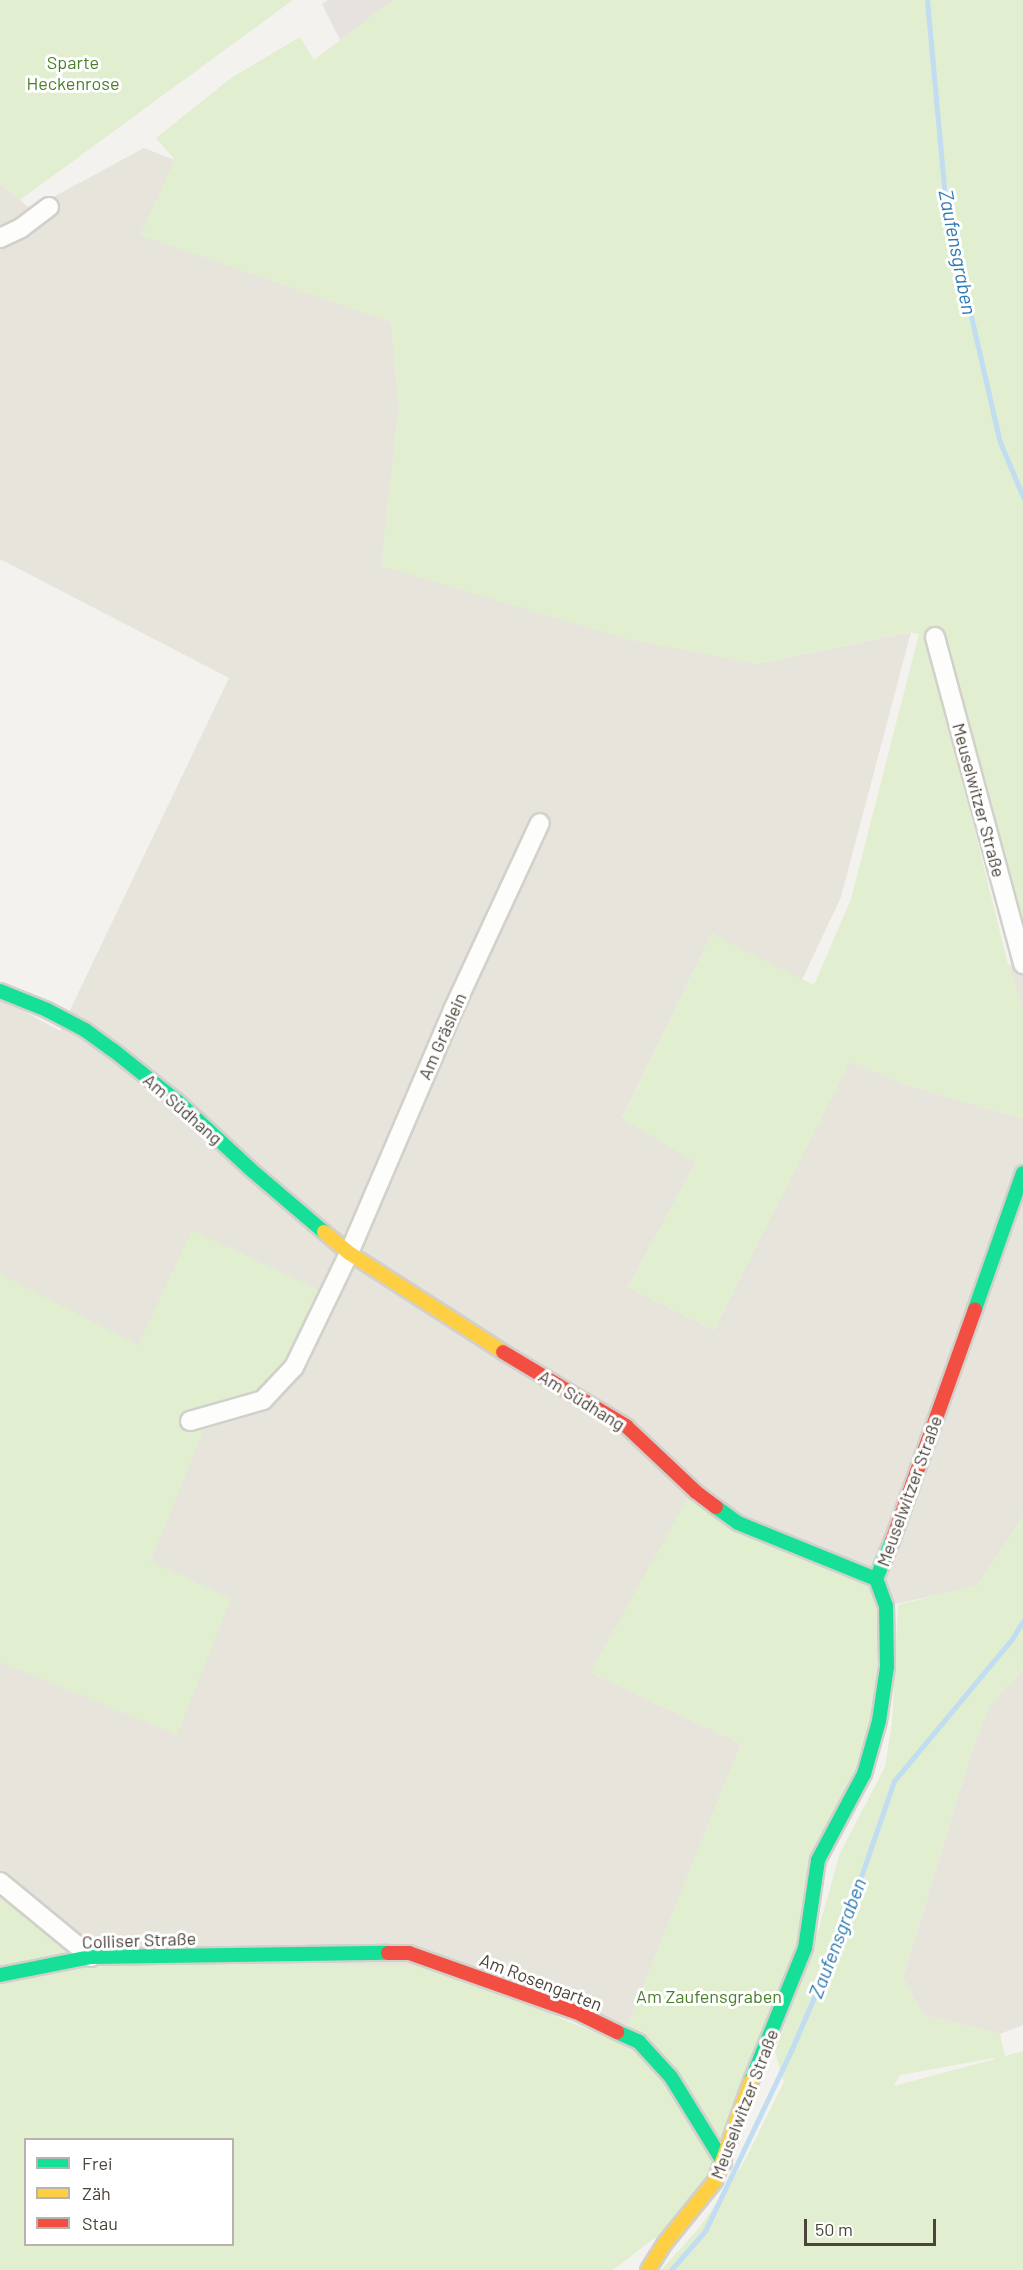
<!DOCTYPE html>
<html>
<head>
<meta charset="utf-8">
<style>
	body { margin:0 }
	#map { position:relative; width:1023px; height:2270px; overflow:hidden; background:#f4f2ee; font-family:Barlow,sans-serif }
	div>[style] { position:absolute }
	.residential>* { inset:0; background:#e7e4dc }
	.green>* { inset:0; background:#e1eecf }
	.parking>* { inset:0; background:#e6e3df }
	.stream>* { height:5px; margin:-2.5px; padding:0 2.5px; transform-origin:2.5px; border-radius:2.5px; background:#c0ddf1 }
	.roads { filter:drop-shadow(2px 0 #d2d0cb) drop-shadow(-2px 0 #d2d0cb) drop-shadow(0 2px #d2d0cb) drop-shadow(0 -2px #d2d0cb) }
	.street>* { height:18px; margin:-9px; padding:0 9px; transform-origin:9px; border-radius:9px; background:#fdfdfc }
	.fast>* { height:14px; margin:-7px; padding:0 7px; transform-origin:7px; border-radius:7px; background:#16e098 }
	.slow>* { height:14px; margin:-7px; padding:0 7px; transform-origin:7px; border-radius:7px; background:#ffcf43 }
	.jam>* { height:14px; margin:-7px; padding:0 7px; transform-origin:7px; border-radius:7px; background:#f24e42 }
	span { translate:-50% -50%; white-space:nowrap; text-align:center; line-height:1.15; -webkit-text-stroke:6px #fff; paint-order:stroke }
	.park-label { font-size:18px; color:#4a7f2a }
	.street-label { font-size:18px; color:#4b4439 }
	.water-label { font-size:20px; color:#2e7ab2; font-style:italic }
	.legend { position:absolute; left:24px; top:2138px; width:210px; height:108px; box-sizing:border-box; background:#fff; border:2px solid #b7b4b0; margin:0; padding:8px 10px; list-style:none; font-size:18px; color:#4b4439 }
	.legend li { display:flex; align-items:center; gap:12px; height:30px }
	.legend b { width:30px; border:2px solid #b7b4b0 }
	.scale { position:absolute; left:804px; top:2219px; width:132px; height:27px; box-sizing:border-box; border:3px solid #4b4439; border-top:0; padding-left:8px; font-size:18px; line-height:21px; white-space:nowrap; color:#4b4439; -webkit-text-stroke:4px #fff; paint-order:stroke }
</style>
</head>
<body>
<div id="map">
	<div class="residential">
		<div style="clip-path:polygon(144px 148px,175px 160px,141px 235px,391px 322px,399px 406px,381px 566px,756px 664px,911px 632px,841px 897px,802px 980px,712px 934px,622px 1118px,696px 1162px,628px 1287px,714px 1330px,849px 1061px,904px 1084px,1023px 1119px,1023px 1516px,977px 1586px,590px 1672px,741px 1744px,627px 2027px,95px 1945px,0 1874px,0 998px,60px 1031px,229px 678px,0 559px,0 184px,31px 209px)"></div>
		<div style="clip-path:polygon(1008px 964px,1023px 970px,1023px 1011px)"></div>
		<div style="clip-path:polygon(1023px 1670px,1023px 2025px,1000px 2034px,923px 2015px,903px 1977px,971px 1754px,990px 1704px)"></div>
	</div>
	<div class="green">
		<div style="clip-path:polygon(0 0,293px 0,20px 200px,0 184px)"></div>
		<div style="clip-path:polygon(393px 0,1023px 0,1023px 933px,970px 741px,954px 747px,1008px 964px,1023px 1011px,1023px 1119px,904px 1084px,850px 1062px,714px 1330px,628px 1287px,696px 1162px,622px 1119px,712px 934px,814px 985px,851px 899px,919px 634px,910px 632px,756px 664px,626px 639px,381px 566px,399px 406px,391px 322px,140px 235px,175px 160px,156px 138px,231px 78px,300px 37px,314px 60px)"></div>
		<div style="clip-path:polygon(192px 1230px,325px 1293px,282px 1373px,260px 1391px,233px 1402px,220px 1403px,193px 1412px,207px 1422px,151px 1561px,231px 1599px,177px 1735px,0 1662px,0 1274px,138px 1345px)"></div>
		<div style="clip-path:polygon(689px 1496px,872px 1587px,880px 1606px,876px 1701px,800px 1947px,723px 2140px,627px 2027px,741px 1744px,590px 1672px)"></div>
		<div style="clip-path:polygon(evenodd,1023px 1516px,1023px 1670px,990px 1705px,971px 1754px,903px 1976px,923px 2015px,1000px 2034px,1005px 2056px,1023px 2051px,1023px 2270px,661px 2270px,700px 2227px,744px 2162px,784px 2082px,775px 2052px,819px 1927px,840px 1853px,885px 1767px,892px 1723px,898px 1605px,977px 1585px,1023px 1516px,994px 2058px,995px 2059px,894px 2086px,900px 2075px,994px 2058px)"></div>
		<div style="clip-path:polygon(0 1874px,69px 1947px,66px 1955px,0 1967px)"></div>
		<div style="clip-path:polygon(evenodd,104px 1964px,425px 1965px,643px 2051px,708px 2145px,713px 2173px,669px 2227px,613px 2270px,0 2270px,0 1982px,104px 1964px,26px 2140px,232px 2140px,232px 2244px,26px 2244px,26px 2140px)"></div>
	</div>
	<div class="parking">
		<div style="clip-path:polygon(328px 0,393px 0,340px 40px,322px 4px)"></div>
	</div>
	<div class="stream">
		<div style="left:927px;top:0;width:208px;rotate:84.8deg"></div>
		<div style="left:946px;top:207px;width:241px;rotate:77.1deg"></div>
		<div style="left:1000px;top:442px;width:60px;rotate:67.3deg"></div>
		<div style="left:671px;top:2270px;width:52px;rotate:-48.9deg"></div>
		<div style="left:705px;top:2231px;width:199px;rotate:-64.5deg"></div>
		<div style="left:791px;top:2051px;width:133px;rotate:-66.9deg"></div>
		<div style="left:843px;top:1929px;width:157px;rotate:-71deg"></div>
		<div style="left:894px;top:1781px;width:185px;rotate:-50.3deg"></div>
		<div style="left:1012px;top:1639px;width:21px;rotate:-59deg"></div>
	</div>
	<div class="roads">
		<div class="street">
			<div style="left:0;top:238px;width:23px;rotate:-25deg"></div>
			<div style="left:21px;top:228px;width:35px;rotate:-37deg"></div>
			<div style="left:935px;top:637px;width:339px;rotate:74.9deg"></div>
			<div style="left:190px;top:1421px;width:76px;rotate:-16deg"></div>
			<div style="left:263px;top:1400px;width:45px;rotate:-46.8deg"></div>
			<div style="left:294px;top:1367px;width:127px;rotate:-64.2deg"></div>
			<div style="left:349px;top:1253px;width:264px;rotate:-66.8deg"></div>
			<div style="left:453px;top:1010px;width:206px;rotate:-65.1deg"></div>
			<div style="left:0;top:1882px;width:118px;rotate:39.5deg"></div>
		</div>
		<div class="fast">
			<div style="left:0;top:991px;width:51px;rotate:22deg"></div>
			<div style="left:47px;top:1010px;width:43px;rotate:27.8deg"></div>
			<div style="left:85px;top:1030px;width:34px;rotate:36deg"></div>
			<div style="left:113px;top:1050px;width:82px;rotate:38.6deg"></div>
			<div style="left:177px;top:1101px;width:98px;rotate:42.9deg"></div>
			<div style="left:249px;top:1168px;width:99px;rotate:40.5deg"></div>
			<div style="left:975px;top:1309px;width:144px;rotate:-70.6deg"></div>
			<div style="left:716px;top:1507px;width:27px;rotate:36deg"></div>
			<div style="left:738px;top:1523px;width:149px;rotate:22.1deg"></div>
			<div style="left:0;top:1975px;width:93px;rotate:-11.2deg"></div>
			<div style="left:91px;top:1957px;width:297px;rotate:-0.8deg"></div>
			<div style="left:617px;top:2032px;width:24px;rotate:24deg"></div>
			<div style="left:639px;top:2042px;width:47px;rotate:47.6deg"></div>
			<div style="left:671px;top:2077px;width:101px;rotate:58.4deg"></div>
			<div style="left:751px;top:2081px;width:144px;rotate:-67.9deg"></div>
			<div style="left:805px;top:1948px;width:89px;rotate:-81.6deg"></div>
			<div style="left:818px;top:1860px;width:98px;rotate:-61.9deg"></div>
			<div style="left:864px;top:1774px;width:55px;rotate:-74.2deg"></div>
			<div style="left:879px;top:1721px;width:55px;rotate:-81.6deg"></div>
			<div style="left:887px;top:1667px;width:61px;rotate:-90.9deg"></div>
			<div style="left:886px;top:1606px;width:29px;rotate:-110deg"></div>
			<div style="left:876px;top:1579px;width:41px;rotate:-67.2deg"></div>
		</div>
		<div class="slow">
			<div style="left:324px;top:1232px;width:33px;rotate:40deg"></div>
			<div style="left:349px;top:1253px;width:183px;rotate:32.7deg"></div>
			<div style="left:648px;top:2270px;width:32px;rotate:-58deg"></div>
			<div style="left:665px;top:2243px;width:80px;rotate:-51.1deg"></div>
			<div style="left:715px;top:2181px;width:106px;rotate:-70.2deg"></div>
		</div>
		<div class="jam">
			<div style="left:503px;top:1352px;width:144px;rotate:31deg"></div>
			<div style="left:626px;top:1426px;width:96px;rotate:43.3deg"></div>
			<div style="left:696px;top:1492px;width:25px;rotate:37deg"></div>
			<div style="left:892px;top:1541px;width:246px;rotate:-70.3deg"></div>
			<div style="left:388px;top:1953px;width:21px"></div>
			<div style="left:409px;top:1953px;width:177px;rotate:19.5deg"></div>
			<div style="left:576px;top:2012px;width:46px;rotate:26deg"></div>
		</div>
	</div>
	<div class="park-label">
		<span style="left:73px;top:73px">Sparte<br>Heckenrose</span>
		<span style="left:709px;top:1996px">Am Zaufensgraben</span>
	</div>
	<div class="street-label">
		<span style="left:979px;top:800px;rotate:75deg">Meuselwitzer Straße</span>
		<span style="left:442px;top:1036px;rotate:-66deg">Am Gräslein</span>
		<span style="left:183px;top:1109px;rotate:41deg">Am Südhang</span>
		<span style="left:582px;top:1400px;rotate:32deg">Am Südhang</span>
		<span style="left:909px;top:1491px;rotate:-70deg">Meuselwitzer Straße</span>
		<span style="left:139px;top:1940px;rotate:-2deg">Colliser Straße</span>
		<span style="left:541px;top:1982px;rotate:21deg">Am Rosengarten</span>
		<span style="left:744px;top:2104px;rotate:-69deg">Meuselwitzer Straße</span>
	</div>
	<div class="water-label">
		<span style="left:958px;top:252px;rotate:79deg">Zaufensgraben</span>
		<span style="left:837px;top:1938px;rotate:-69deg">Zaufensgraben</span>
	</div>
	<ul class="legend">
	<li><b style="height:8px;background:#16e098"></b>Frei</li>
	<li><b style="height:8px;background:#ffcf43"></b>Zäh</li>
	<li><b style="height:8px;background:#f24e42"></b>Stau</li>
	</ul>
	<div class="scale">50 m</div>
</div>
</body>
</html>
